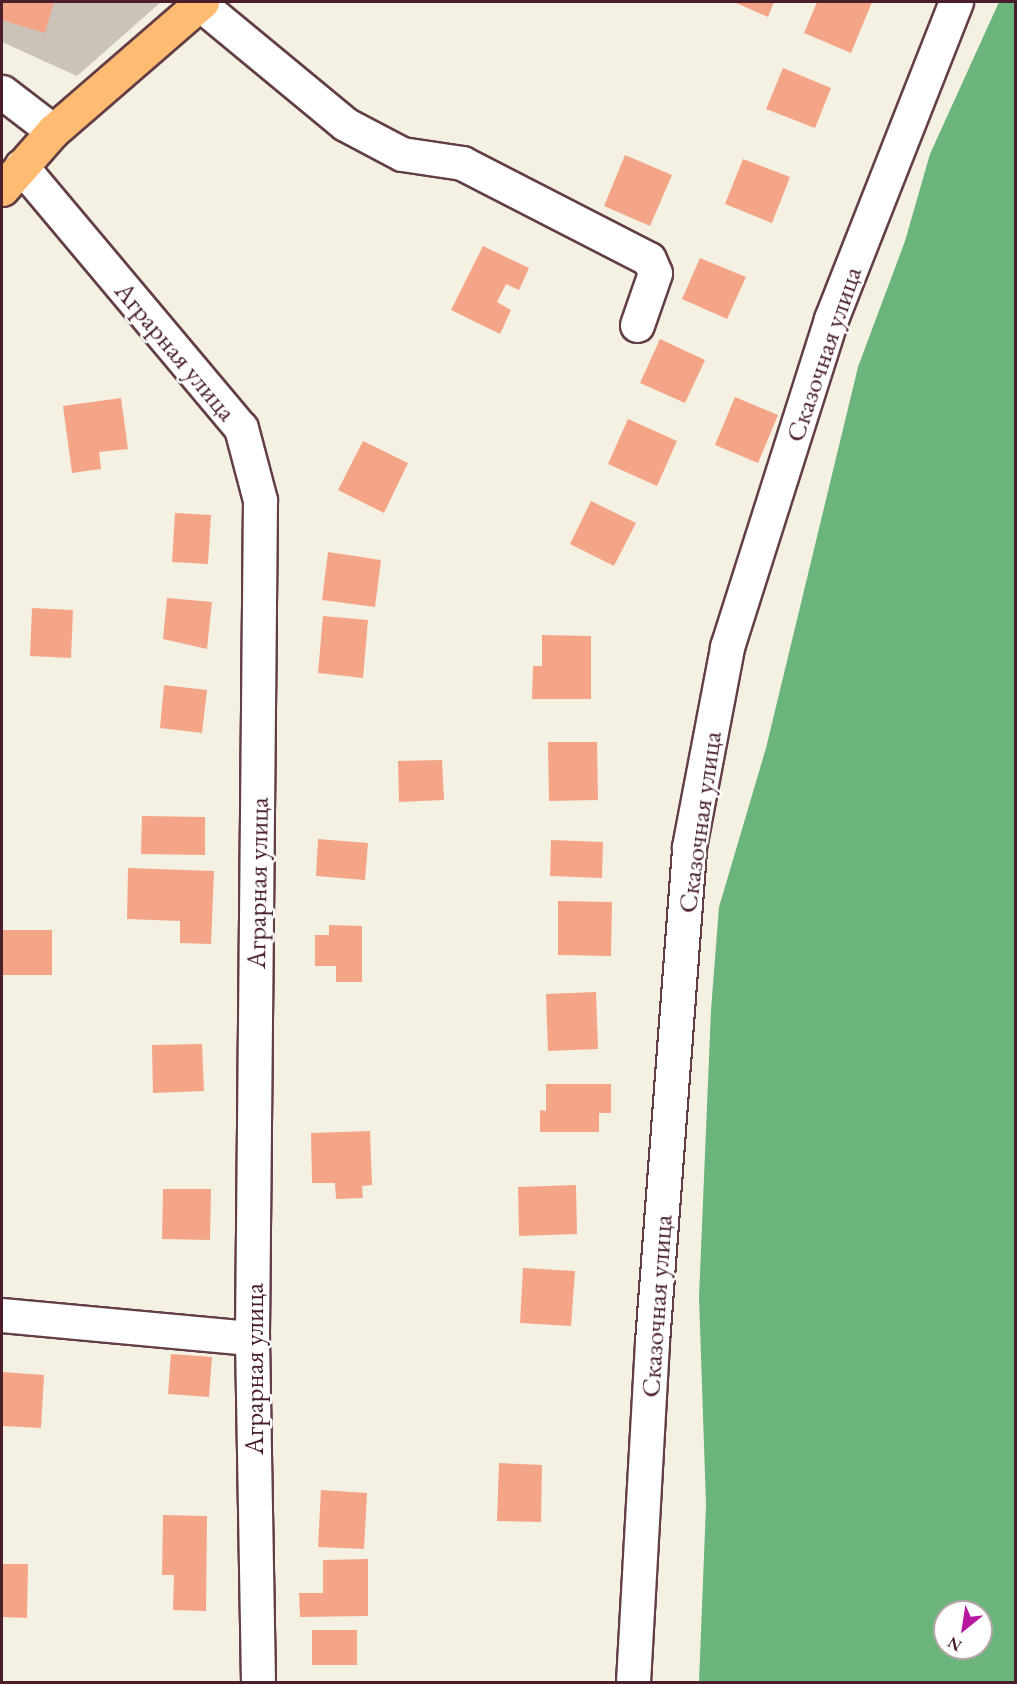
<!DOCTYPE html>
<html>
<head>
<meta charset="utf-8">
<style>
	body { margin:0 }
	#map { position:relative; width:1017px; height:1684px; overflow:hidden; background:#f5f1e2; font-family:"EB Garamond",serif }
	div>[style] { position:absolute }
	.industrial>* { inset:0; background:#cbc3b8 }
	.forest>* { inset:0; background:#6bb47c }
	.building>* { inset:0; background:#f4a588 }
	.roads { filter:drop-shadow(2px 0 #643e46) drop-shadow(-2px 0 #643e46) drop-shadow(0 2px #643e46) drop-shadow(0 -2px #643e46) }
	.minor>* { height:33px; margin:-16.5px; padding:0 16.5px; transform-origin:16.5px; border-radius:16.5px; background:#fff }
	.major>* { height:33px; margin:-16.5px; padding:0 16.5px; transform-origin:16.5px; border-radius:16.5px; background:#ffbb71 }
	span { translate:-50% -50%; white-space:nowrap; text-align:center; line-height:1.15; -webkit-text-stroke:5px #fff; paint-order:stroke }
	.street-label { font-size:27px; color:#4a1f2b }
	.frame { position:absolute; inset:0; border:3px solid #4a1f2b; pointer-events:none }
	.north { position:absolute; left:933px; top:1600px; width:60px; height:60px; box-sizing:border-box; background:#fff; border:2px solid #b7a5aa; border-radius:50%; rotate:210deg; font-size:16px; font-weight:700; line-height:24px; text-align:center; color:#4a1f2b }
	.north::after { content:''; display:block; margin:auto; width:21px; height:27px; background:#b5179e; clip-path:polygon(50% 0,100% 100%,50% 72%,0 100%) }
</style>
</head>
<body>
<div id="map">
	<div class="industrial">
		<div style="clip-path:polygon(2px 2px,161px 2px,77px 76px,2px 42px)"></div>
	</div>
	<div class="forest">
		<div style="clip-path:polygon(evenodd,999px 2px,1016px 2px,1015px 1682px,699px 1682px,706px 1505px,699px 1297px,711px 1010px,719px 907px,766px 748px,858px 367px,905px 241px,930px 154px,999px 2px,945px 1612px,981px 1612px,981px 1648px,945px 1648px,945px 1612px)"></div>
	</div>
	<div class="building">
		<div style="clip-path:polygon(2px 2px,54px 2px,45px 33px,2px 20px)"></div>
		<div style="clip-path:polygon(734px 2px,774px 2px,768px 17px)"></div>
		<div style="clip-path:polygon(817px 2px,872px 2px,851px 53px,804px 33px)"></div>
		<div style="clip-path:polygon(783px 68px,831px 88px,815px 128px,766px 109px)"></div>
		<div style="clip-path:polygon(625px 155px,672px 175px,650px 226px,604px 206px)"></div>
		<div style="clip-path:polygon(743px 159px,790px 177px,772px 223px,725px 204px)"></div>
		<div style="clip-path:polygon(483px 246px,529px 268px,519px 290px,506px 284px,497px 302px,511px 310px,500px 334px,451px 310px)"></div>
		<div style="clip-path:polygon(700px 258px,746px 277px,727px 319px,682px 299px)"></div>
		<div style="clip-path:polygon(660px 339px,705px 360px,685px 403px,640px 383px)"></div>
		<div style="clip-path:polygon(735px 397px,778px 415px,758px 463px,715px 445px)"></div>
		<div style="clip-path:polygon(121px 398px,128px 449px,99px 452px,101px 469px,72px 473px,63px 406px)"></div>
		<div style="clip-path:polygon(628px 419px,677px 441px,657px 486px,608px 464px)"></div>
		<div style="clip-path:polygon(363px 441px,408px 463px,384px 513px,338px 490px)"></div>
		<div style="clip-path:polygon(591px 501px,636px 523px,614px 566px,570px 544px)"></div>
		<div style="clip-path:polygon(175px 513px,211px 515px,208px 564px,172px 562px)"></div>
		<div style="clip-path:polygon(328px 552px,381px 560px,375px 607px,322px 600px)"></div>
		<div style="clip-path:polygon(167px 598px,212px 602px,207px 649px,163px 639px)"></div>
		<div style="clip-path:polygon(32px 608px,73px 610px,71px 658px,30px 656px)"></div>
		<div style="clip-path:polygon(323px 616px,368px 620px,363px 678px,318px 673px)"></div>
		<div style="clip-path:polygon(542px 635px,591px 636px,591px 699px,532px 699px,533px 666px,542px 666px)"></div>
		<div style="clip-path:polygon(164px 685px,207px 690px,202px 733px,160px 728px)"></div>
		<div style="clip-path:polygon(548px 742px,597px 742px,598px 800px,549px 801px)"></div>
		<div style="clip-path:polygon(442px 760px,444px 800px,399px 802px,398px 761px)"></div>
		<div style="clip-path:polygon(142px 816px,205px 817px,205px 855px,141px 854px)"></div>
		<div style="clip-path:polygon(318px 839px,368px 843px,365px 880px,316px 876px)"></div>
		<div style="clip-path:polygon(551px 840px,603px 842px,602px 878px,550px 876px)"></div>
		<div style="clip-path:polygon(128px 868px,214px 871px,211px 944px,180px 943px,180px 921px,127px 919px)"></div>
		<div style="clip-path:polygon(558px 901px,612px 902px,611px 956px,558px 955px)"></div>
		<div style="clip-path:polygon(329px 925px,362px 926px,362px 982px,336px 982px,336px 966px,315px 966px,315px 935px,329px 935px)"></div>
		<div style="clip-path:polygon(2px 930px,52px 930px,52px 975px,2px 975px)"></div>
		<div style="clip-path:polygon(596px 992px,598px 1049px,548px 1051px,546px 994px)"></div>
		<div style="clip-path:polygon(202px 1044px,204px 1091px,153px 1093px,152px 1045px)"></div>
		<div style="clip-path:polygon(546px 1084px,611px 1084px,611px 1113px,599px 1113px,599px 1132px,540px 1132px,540px 1110px,546px 1111px)"></div>
		<div style="clip-path:polygon(370px 1131px,372px 1185px,362px 1186px,363px 1198px,336px 1199px,335px 1183px,312px 1183px,311px 1133px)"></div>
		<div style="clip-path:polygon(576px 1185px,577px 1234px,519px 1236px,518px 1187px)"></div>
		<div style="clip-path:polygon(163px 1189px,211px 1189px,210px 1240px,162px 1239px)"></div>
		<div style="clip-path:polygon(523px 1268px,575px 1271px,571px 1326px,520px 1323px)"></div>
		<div style="clip-path:polygon(171px 1354px,212px 1357px,209px 1397px,168px 1394px)"></div>
		<div style="clip-path:polygon(2px 1372px,44px 1375px,41px 1428px,2px 1426px)"></div>
		<div style="clip-path:polygon(499px 1463px,542px 1465px,541px 1522px,497px 1521px)"></div>
		<div style="clip-path:polygon(321px 1490px,367px 1493px,364px 1549px,318px 1547px)"></div>
		<div style="clip-path:polygon(163px 1515px,207px 1516px,206px 1611px,173px 1610px,174px 1575px,162px 1575px)"></div>
		<div style="clip-path:polygon(368px 1559px,368px 1616px,300px 1617px,299px 1593px,323px 1593px,323px 1560px)"></div>
		<div style="clip-path:polygon(2px 1564px,28px 1564px,27px 1618px,2px 1617px)"></div>
		<div style="clip-path:polygon(312px 1630px,357px 1630px,357px 1665px,312px 1665px)"></div>
	</div>
	<div class="roads">
		<div class="minor">
			<div style="left:200px;top:4px;width:188px;rotate:39.6deg"></div>
			<div style="left:345px;top:124px;width:64px;rotate:27.8deg"></div>
			<div style="left:402px;top:154px;width:61px;rotate:8.5deg"></div>
			<div style="left:462px;top:163px;width:210px;rotate:27.2deg"></div>
			<div style="left:649px;top:259px;width:15px;rotate:67deg"></div>
			<div style="left:655px;top:273px;width:55px;rotate:109.1deg"></div>
			<div style="left:2px;top:92px;width:64px;rotate:37.4deg"></div>
			<div style="left:21px;top:166px;width:342px;rotate:50deg"></div>
			<div style="left:241px;top:428px;width:74px;rotate:75.2deg"></div>
			<div style="left:260px;top:500px;width:838px;rotate:90.55deg"></div>
			<div style="left:252px;top:1338px;width:344px;rotate:89deg"></div>
			<div style="left:2px;top:1315px;width:251px;rotate:5.3deg"></div>
			<div style="left:633px;top:1682px;width:341px;rotate:-86.8deg"></div>
			<div style="left:652px;top:1342px;width:496px;rotate:-85.7deg"></div>
			<div style="left:689px;top:847px;width:204px;rotate:-79.2deg"></div>
			<div style="left:727px;top:647px;width:344px;rotate:-72.4deg"></div>
			<div style="left:831px;top:319px;width:341px;rotate:-68.5deg"></div>
		</div>
		<div class="major">
			<div style="left:2px;top:189px;width:77px;rotate:-48.7deg"></div>
			<div style="left:53px;top:131px;width:197px;rotate:-40.9deg"></div>
		</div>
	</div>
	<div class="street-label">
		<span style="left:176px;top:351px;rotate:50deg">Аграрная улица</span>
		<span style="left:823px;top:354px;rotate:-71deg">Сказочная улица</span>
		<span style="left:699px;top:822px;rotate:-82deg">Сказочная улица</span>
		<span style="left:257px;top:883px;rotate:-89deg">Аграрная улица</span>
		<span style="left:656px;top:1306px;rotate:-86deg">Сказочная улица</span>
		<span style="left:254px;top:1369px;rotate:-90deg">Аграрная улица</span>
	</div>
	<div class="frame"></div>
	<div class="north">N</div>
</div>
</body>
</html>
